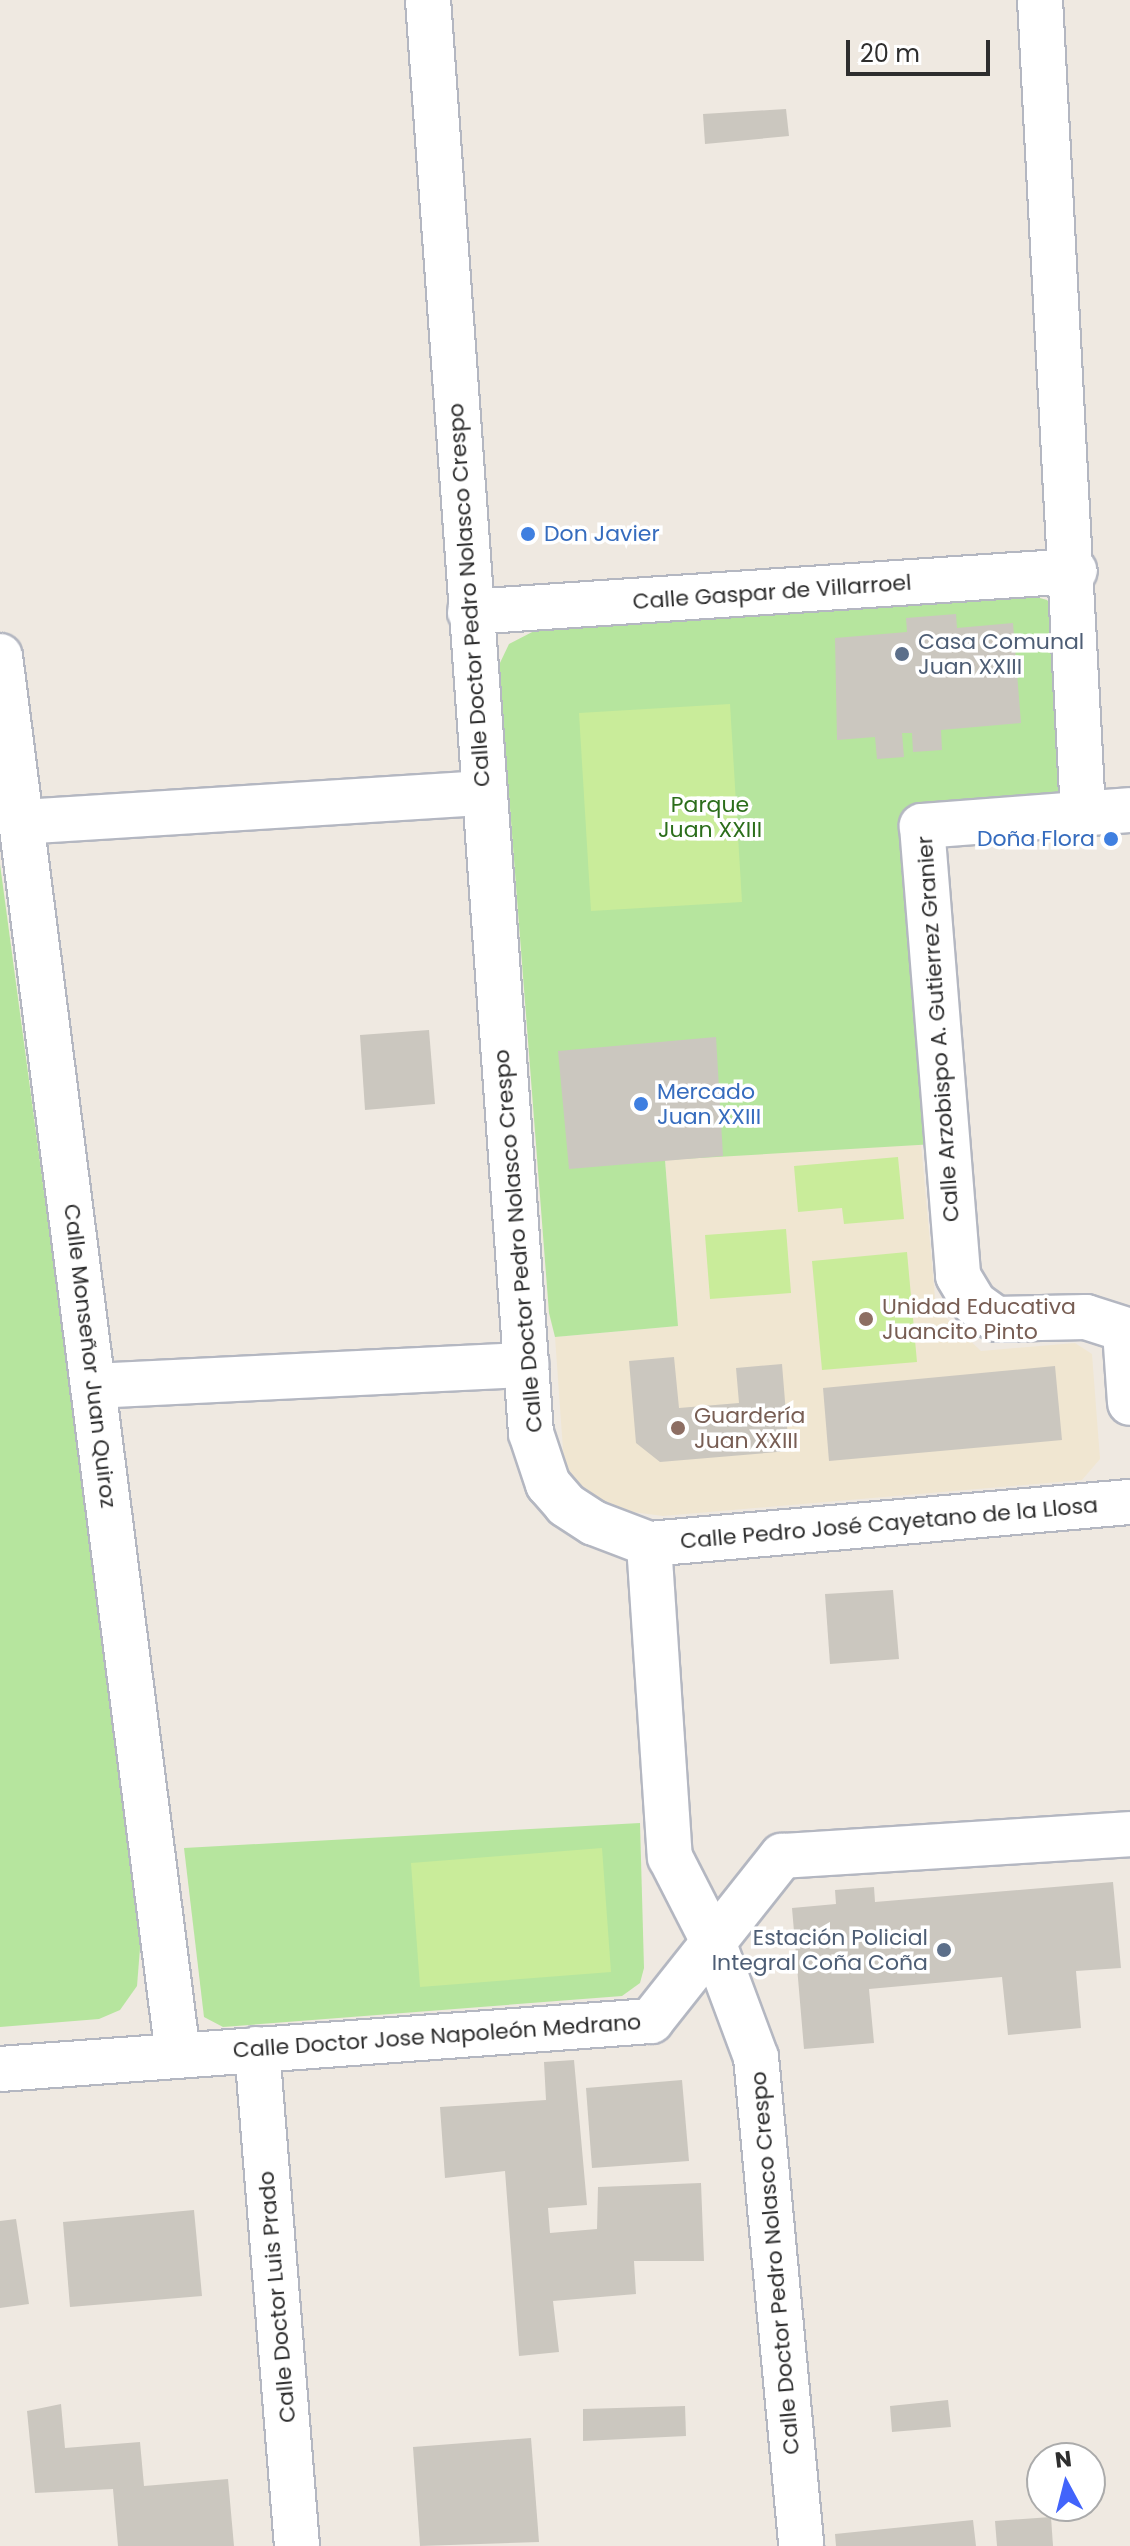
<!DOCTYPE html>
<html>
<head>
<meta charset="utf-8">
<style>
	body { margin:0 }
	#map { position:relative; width:1130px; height:2546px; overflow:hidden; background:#efe9e1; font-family:Poppins,sans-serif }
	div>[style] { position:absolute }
	.education>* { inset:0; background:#f0e6d1 }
	.green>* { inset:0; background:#b6e59e }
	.pitch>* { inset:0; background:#c9ec9a }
	.building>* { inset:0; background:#cbc7bf }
	.roads { filter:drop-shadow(2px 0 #b4b7c1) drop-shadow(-2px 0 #b4b7c1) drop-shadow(0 2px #b4b7c1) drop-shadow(0 -2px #b4b7c1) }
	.minor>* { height:44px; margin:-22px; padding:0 22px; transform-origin:22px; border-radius:22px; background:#fff }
	.dots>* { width:22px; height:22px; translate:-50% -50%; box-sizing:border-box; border:4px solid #fff; border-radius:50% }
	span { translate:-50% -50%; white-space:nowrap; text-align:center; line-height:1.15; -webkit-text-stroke:7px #fff; paint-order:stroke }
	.shop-label { font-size:22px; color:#366cbe }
	.left { translate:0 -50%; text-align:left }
	.right { translate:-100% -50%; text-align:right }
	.street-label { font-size:22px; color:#2e2e2e }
	.service-label { font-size:22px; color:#4e5e75 }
	.park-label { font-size:22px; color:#2c6e1b }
	.education-label { font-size:22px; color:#785e54 }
	.north { position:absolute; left:1026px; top:2442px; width:80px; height:80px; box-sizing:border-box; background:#fff; border:2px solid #ababab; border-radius:50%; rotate:353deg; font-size:22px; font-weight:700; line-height:32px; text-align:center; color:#2e2e2e }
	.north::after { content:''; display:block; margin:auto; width:28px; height:36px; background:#4264fb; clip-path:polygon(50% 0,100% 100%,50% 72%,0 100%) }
	.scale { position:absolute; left:846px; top:40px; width:144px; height:36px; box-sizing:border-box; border:4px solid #2e2e2e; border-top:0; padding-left:10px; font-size:24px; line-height:28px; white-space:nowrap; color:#2e2e2e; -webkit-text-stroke:6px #fff; paint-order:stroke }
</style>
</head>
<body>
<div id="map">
	<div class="education">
		<div style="clip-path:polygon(921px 1143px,936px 1308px,981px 1351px,1075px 1343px,1092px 1354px,1100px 1459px,1082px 1480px,663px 1516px,625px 1511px,585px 1495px,564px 1464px,555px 1337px,678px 1326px,665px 1160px)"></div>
	</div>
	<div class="green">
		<div style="clip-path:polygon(1029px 595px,1047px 600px,1058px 614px,1068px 784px,1060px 795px,925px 807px,935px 1144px,665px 1160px,678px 1326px,555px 1337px,549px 1313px,499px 665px,509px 644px,538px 629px)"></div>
		<div style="clip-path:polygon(0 864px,142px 1923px,137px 1986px,120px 2010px,99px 2019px,0 2027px)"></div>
		<div style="clip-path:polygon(640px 1823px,644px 1968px,640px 1983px,622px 1996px,223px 2027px,204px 2017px,184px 1848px)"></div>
	</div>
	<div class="pitch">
		<div style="clip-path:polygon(730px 704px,742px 902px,591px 911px,579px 713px)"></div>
		<div style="clip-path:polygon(898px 1157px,904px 1219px,844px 1224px,842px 1208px,798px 1212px,794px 1166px)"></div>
		<div style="clip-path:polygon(786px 1229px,791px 1293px,710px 1299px,705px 1235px)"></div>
		<div style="clip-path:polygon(907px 1252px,917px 1362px,822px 1370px,812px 1261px)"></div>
		<div style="clip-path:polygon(602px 1848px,611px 1972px,420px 1987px,411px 1863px)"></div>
	</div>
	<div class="building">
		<div style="clip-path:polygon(786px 109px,789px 136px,705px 144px,703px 114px)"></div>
		<div style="clip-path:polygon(956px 614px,957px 628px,1013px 623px,1021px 723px,941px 730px,942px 750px,913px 752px,912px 733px,902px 733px,904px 757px,877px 759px,875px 737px,837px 740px,835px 638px,907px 632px,906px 618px)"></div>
		<div style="clip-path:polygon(429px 1030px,435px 1104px,365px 1110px,360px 1035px)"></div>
		<div style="clip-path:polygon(716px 1037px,723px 1156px,569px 1169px,558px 1051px)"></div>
		<div style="clip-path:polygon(674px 1357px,679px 1408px,739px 1403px,736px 1368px,782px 1364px,789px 1451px,660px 1462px,636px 1443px,629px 1361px)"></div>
		<div style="clip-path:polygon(1055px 1366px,1062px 1440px,829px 1461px,823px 1388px)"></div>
		<div style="clip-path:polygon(893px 1590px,899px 1659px,830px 1664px,825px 1594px)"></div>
		<div style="clip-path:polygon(1113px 1882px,1121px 1968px,1076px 1971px,1081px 2028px,1008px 2035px,1002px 1977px,869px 1989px,874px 2043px,804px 2049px,792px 1908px,836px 1904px,835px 1890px,874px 1887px,875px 1902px)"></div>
		<div style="clip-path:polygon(574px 2060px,587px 2205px,548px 2208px,550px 2233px,597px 2229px,598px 2187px,701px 2183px,704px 2261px,634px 2261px,636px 2294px,553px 2301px,559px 2352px,519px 2356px,505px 2171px,445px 2178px,440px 2107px,546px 2100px,544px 2062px)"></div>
		<div style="clip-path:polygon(682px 2080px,689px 2161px,592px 2168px,586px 2088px)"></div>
		<div style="clip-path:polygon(194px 2210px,202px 2296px,70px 2307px,63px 2222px)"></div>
		<div style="clip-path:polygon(16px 2219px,29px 2304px,0 2308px,0 2221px)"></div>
		<div style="clip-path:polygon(948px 2400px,951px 2427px,892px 2432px,890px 2406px)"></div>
		<div style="clip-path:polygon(61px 2404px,65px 2448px,140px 2442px,144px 2486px,228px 2479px,234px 2546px,118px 2546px,113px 2489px,35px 2493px,27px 2411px)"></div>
		<div style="clip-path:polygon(685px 2406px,686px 2436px,583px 2441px,583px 2409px)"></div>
		<div style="clip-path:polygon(531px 2438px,539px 2542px,420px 2546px,413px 2447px)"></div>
		<div style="clip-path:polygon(1051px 2517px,1053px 2546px,997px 2546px,995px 2521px)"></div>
		<div style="clip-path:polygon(973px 2520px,976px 2546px,836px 2546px,835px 2534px)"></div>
	</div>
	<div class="roads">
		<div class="minor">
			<div style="left:428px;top:0;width:1437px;rotate:85.89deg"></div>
			<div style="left:531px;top:1433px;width:54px;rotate:71.6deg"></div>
			<div style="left:548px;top:1484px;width:28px;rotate:49deg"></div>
			<div style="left:566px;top:1505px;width:33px;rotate:33deg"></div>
			<div style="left:594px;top:1523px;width:59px;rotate:20.9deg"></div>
			<div style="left:649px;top:1544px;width:314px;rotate:86.2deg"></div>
			<div style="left:670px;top:1857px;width:92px;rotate:62.9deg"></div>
			<div style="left:712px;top:1939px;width:126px;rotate:69.6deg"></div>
			<div style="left:756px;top:2057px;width:491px;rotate:84.7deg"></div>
			<div style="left:1040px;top:0;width:814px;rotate:86.97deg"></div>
			<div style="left:470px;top:612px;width:606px;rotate:-3.88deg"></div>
			<div style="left:0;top:656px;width:1410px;rotate:82.75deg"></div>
			<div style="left:1130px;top:810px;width:209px;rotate:175.6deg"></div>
			<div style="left:922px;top:826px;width:451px;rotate:85.4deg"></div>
			<div style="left:958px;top:1276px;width:31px;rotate:59deg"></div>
			<div style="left:974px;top:1303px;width:27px;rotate:36deg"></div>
			<div style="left:996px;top:1319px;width:90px;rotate:-1.3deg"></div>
			<div style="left:1086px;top:1317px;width:46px;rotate:17.7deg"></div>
			<div style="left:21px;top:822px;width:462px;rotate:-3.6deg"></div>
			<div style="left:1125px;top:1331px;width:72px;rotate:86deg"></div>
			<div style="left:94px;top:1386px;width:433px;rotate:-2.8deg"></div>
			<div style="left:649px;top:1544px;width:483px;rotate:-5deg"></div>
			<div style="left:257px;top:2049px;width:499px;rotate:85.4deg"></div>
			<div style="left:0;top:2069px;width:653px;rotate:-4.22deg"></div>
			<div style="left:651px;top:2021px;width:211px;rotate:-51.6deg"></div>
			<div style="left:782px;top:1856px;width:349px;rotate:-3.6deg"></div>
		</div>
	</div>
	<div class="dots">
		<div style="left:528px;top:534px;background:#3f7fe0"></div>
		<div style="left:902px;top:654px;background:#5c6f8a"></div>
		<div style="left:1111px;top:839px;background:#3f7fe0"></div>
		<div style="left:641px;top:1104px;background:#3f7fe0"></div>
		<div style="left:866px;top:1319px;background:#8d6e63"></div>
		<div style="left:678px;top:1428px;background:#8d6e63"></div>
		<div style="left:944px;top:1950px;background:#5c6f8a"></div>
	</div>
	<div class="shop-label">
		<span class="left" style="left:544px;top:534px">Don Javier</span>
		<span class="right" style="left:1095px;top:839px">Doña Flora</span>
		<span class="left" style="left:657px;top:1104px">Mercado<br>Juan XXIII</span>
	</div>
	<div class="street-label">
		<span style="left:772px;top:592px;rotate:-4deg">Calle Gaspar de Villarroel</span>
		<span style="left:469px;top:595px;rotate:-94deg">Calle Doctor Pedro Nolasco Crespo</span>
		<span style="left:938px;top:1029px;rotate:-94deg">Calle Arzobispo A. Gutierrez Granier</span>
		<span style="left:518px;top:1241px;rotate:-95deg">Calle Doctor Pedro Nolasco Crespo</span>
		<span style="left:90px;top:1356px;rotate:83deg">Calle Monseñor Juan Quiroz</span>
		<span style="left:889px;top:1523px;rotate:-5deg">Calle Pedro José Cayetano de la Llosa</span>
		<span style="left:437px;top:2036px;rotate:-4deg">Calle Doctor Jose Napoleón Medrano</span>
		<span style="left:775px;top:2263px;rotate:-95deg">Calle Doctor Pedro Nolasco Crespo</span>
		<span style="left:277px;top:2297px;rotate:-95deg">Calle Doctor Luis Prado</span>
	</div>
	<div class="service-label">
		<span class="left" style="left:918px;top:654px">Casa Comunal<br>Juan XXIII</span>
		<span class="right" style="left:928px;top:1950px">Estación Policial<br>Integral Coña Coña</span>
	</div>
	<div class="park-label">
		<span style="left:710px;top:817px">Parque<br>Juan XXIII</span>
	</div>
	<div class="education-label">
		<span class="left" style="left:882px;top:1319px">Unidad Educativa<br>Juancito Pinto</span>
		<span class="left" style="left:694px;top:1428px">Guardería<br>Juan XXIII</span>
	</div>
	<div class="north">N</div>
	<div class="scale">20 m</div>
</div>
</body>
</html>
